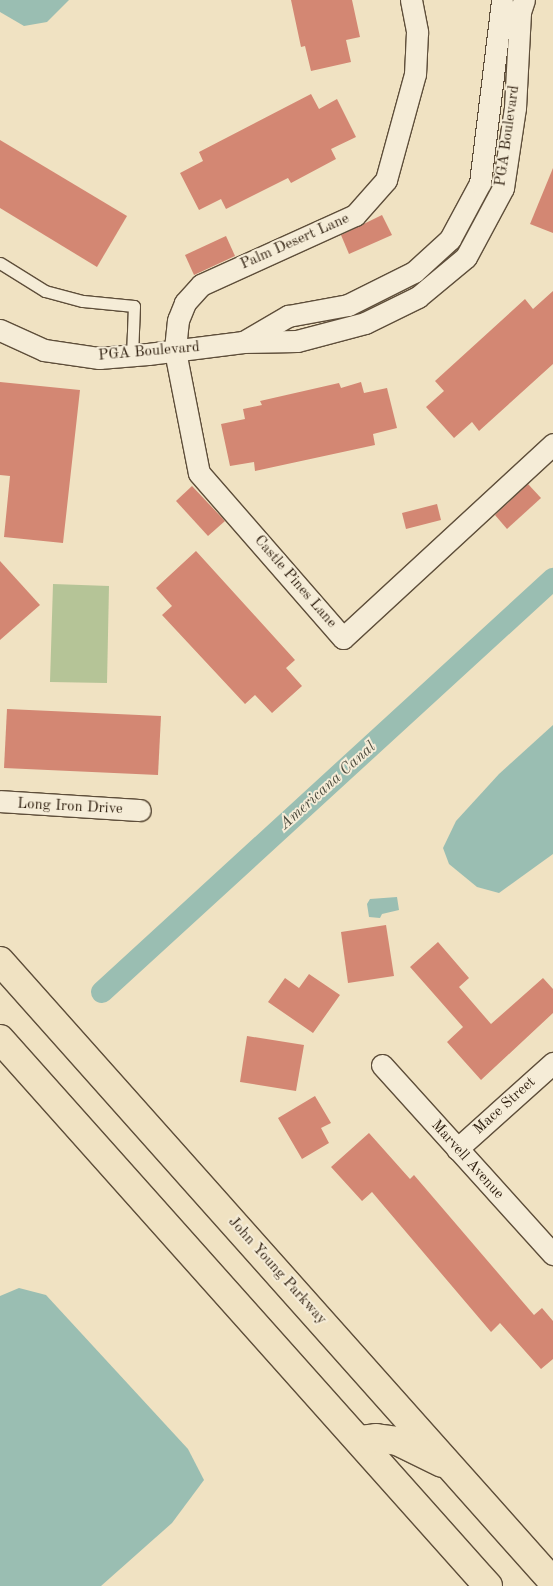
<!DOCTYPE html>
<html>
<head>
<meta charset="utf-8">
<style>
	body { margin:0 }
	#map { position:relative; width:553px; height:1586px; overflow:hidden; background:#f0e2c2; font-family:"Old Standard TT",serif }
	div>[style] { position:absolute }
	.green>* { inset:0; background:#b5c497 }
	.water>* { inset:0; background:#9abeb2 }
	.canal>* { height:22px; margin:-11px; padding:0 11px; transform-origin:11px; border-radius:11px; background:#9abeb2 }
	.building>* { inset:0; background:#d38773 }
	.roads { filter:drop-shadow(1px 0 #5e4e3a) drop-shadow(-1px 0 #5e4e3a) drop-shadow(0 1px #5e4e3a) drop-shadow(0 -1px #5e4e3a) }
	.service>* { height:11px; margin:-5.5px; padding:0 5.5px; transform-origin:5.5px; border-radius:5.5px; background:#f5ecd7 }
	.minor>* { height:21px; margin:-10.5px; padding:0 10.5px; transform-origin:10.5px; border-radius:10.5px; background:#f5ecd7 }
	.trunk>* { height:28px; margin:-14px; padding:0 14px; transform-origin:14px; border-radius:14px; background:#f0e2c2 }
	span { translate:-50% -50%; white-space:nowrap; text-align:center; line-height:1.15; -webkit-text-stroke:4px #f5ecd7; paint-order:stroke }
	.street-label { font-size:15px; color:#2d1d0d }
	.water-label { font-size:16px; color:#4e4d3f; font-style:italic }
</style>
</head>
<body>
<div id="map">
	<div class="green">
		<div style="clip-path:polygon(53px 584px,109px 586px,107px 683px,50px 682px)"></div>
	</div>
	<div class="water">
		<div style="clip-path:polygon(0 0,69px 0,47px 22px,24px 26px,0 12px)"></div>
		<div style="clip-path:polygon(553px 725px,553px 854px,499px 893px,477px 887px,449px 864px,443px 848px,456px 821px,499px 774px)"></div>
		<div style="clip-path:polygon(397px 897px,399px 910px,382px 914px,380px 918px,369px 917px,367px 904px,370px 899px)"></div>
		<div style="clip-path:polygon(19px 1288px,46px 1295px,188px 1449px,204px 1480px,172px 1523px,101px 1586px,0 1586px,0 1296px)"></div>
	</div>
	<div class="canal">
		<div style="left:102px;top:992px;width:612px;rotate:-42.48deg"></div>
	</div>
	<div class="building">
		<div style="clip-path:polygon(291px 0,352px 0,360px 37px,346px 40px,351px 62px,311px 71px,305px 46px,301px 47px)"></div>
		<div style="clip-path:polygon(311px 94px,319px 109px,337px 99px,356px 137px,331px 149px,336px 159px,291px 183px,288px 178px,226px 209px,221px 199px,199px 210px,180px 173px,203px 161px,199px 152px)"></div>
		<div style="clip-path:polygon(0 140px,127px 216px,97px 267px,0 208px)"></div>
		<div style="clip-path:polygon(553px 168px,553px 233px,530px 224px)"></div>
		<div style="clip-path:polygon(382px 215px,392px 235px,349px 254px,341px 235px)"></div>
		<div style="clip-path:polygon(226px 236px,235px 256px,194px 275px,185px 255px)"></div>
		<div style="clip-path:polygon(553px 291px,553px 364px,479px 431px,472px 422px,454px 438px,426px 407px,444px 391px,435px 381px,525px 299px,533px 309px)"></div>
		<div style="clip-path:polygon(0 382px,80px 390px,63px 543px,4px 537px,10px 476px,0 475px)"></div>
		<div style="clip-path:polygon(361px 382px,364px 393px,387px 388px,397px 428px,373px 434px,375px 445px,255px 471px,254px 462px,230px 466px,221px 424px,245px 419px,243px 409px,262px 405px,260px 401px,339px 383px,341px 388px)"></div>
		<div style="clip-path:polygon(528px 484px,541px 498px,507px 529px,495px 515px)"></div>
		<div style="clip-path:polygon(192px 486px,225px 521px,208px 536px,176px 501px)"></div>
		<div style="clip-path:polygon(437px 504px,441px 520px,406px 529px,402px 513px)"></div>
		<div style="clip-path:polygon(196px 551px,295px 660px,286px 668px,302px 686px,272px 713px,255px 695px,245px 704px,162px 615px,172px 606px,156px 588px)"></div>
		<div style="clip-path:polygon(0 561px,40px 605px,0 640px)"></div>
		<div style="clip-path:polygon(7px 709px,161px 716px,158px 775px,4px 768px)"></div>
		<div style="clip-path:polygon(386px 925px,394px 976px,348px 983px,341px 932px)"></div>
		<div style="clip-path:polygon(438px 942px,469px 978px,459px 987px,491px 1024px,543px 978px,553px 989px,553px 1013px,481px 1080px,447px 1042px,463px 1027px,410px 967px)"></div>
		<div style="clip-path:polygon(309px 974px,340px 995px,313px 1033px,268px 1002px,285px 978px,299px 988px)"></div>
		<div style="clip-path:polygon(247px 1036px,304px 1045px,296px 1091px,240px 1082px)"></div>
		<div style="clip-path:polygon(315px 1096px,331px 1123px,321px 1128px,329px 1143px,302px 1159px,278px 1118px)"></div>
		<div style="clip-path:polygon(369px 1133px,410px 1179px,414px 1175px,534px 1315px,542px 1308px,553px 1321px,553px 1359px,541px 1369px,500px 1323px,491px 1332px,372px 1192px,362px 1201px,331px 1167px)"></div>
	</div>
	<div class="roads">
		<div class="service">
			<div style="left:0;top:263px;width:53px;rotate:31.9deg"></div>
			<div style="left:45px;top:291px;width:39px;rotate:15deg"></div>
			<div style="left:83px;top:301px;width:51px;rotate:5.6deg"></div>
			<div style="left:134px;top:306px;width:49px;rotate:92.3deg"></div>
		</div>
		<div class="minor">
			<div style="left:411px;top:0;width:33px;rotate:79deg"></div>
			<div style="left:417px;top:32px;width:42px;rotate:92.7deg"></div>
			<div style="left:415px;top:74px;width:110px;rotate:105.3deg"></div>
			<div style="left:386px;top:180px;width:47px;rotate:131.5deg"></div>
			<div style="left:355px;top:215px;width:169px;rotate:155.6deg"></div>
			<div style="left:201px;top:285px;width:24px;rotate:132deg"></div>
			<div style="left:185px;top:303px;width:18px;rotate:112deg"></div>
			<div style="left:178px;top:320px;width:31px;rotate:96deg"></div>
			<div style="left:175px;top:351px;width:124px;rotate:78.9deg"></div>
			<div style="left:199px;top:473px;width:219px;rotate:48.9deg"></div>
			<div style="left:343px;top:638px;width:286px;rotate:-42.7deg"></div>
			<div style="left:0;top:330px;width:48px;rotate:24.4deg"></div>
			<div style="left:44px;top:350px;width:56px;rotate:8.3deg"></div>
			<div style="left:99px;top:358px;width:49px;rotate:-4.7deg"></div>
			<div style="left:148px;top:354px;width:96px;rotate:-7.2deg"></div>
			<div style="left:243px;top:342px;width:54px;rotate:-1.1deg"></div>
			<div style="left:297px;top:341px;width:70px;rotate:-14.8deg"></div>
			<div style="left:365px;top:323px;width:59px;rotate:-26.1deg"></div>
			<div style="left:418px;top:297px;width:62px;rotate:-39.8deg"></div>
			<div style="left:466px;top:257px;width:78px;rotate:-61.8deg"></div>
			<div style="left:503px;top:188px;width:81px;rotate:-81.5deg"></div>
			<div style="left:515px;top:108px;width:96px;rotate:-87deg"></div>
			<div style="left:520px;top:12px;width:13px;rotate:-72deg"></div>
			<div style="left:245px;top:341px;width:50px;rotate:-30.2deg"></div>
			<div style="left:288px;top:316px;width:61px;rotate:-10.4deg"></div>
			<div style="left:348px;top:305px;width:74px;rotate:-26.6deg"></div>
			<div style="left:414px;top:272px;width:49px;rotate:-42.5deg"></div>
			<div style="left:450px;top:239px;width:64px;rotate:-61.8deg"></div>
			<div style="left:480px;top:183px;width:184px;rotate:-83.1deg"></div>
			<div style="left:0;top:801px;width:140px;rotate:3.7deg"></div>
			<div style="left:382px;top:1065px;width:255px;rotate:47.9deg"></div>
			<div style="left:457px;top:1149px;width:129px;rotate:-41.9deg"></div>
		</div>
		<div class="trunk">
			<div style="left:0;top:961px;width:832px;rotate:48.31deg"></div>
			<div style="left:0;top:1039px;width:733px;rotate:48.26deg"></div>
			<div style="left:360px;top:1440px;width:16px;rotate:-7deg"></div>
			<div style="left:376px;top:1438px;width:21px;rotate:8deg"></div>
			<div style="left:397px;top:1441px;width:50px;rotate:26.1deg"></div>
		</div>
	</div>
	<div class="street-label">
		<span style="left:508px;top:136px;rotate:-82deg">PGA Boulevard</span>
		<span style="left:295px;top:242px;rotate:-24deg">Palm Desert Lane</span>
		<span style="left:149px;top:352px;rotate:-5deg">PGA Boulevard</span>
		<span style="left:295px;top:582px;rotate:49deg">Castle Pines Lane</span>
		<span style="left:70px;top:807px;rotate:3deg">Long Iron Drive</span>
		<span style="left:505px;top:1106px;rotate:-42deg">Mace Street</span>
		<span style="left:467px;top:1160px;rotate:48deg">Marvell Avenue</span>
		<span style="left:277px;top:1271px;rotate:48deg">John Young Parkway</span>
	</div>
	<div class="water-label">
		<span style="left:328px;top:786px;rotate:-42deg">Americana Canal</span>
	</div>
</div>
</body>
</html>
